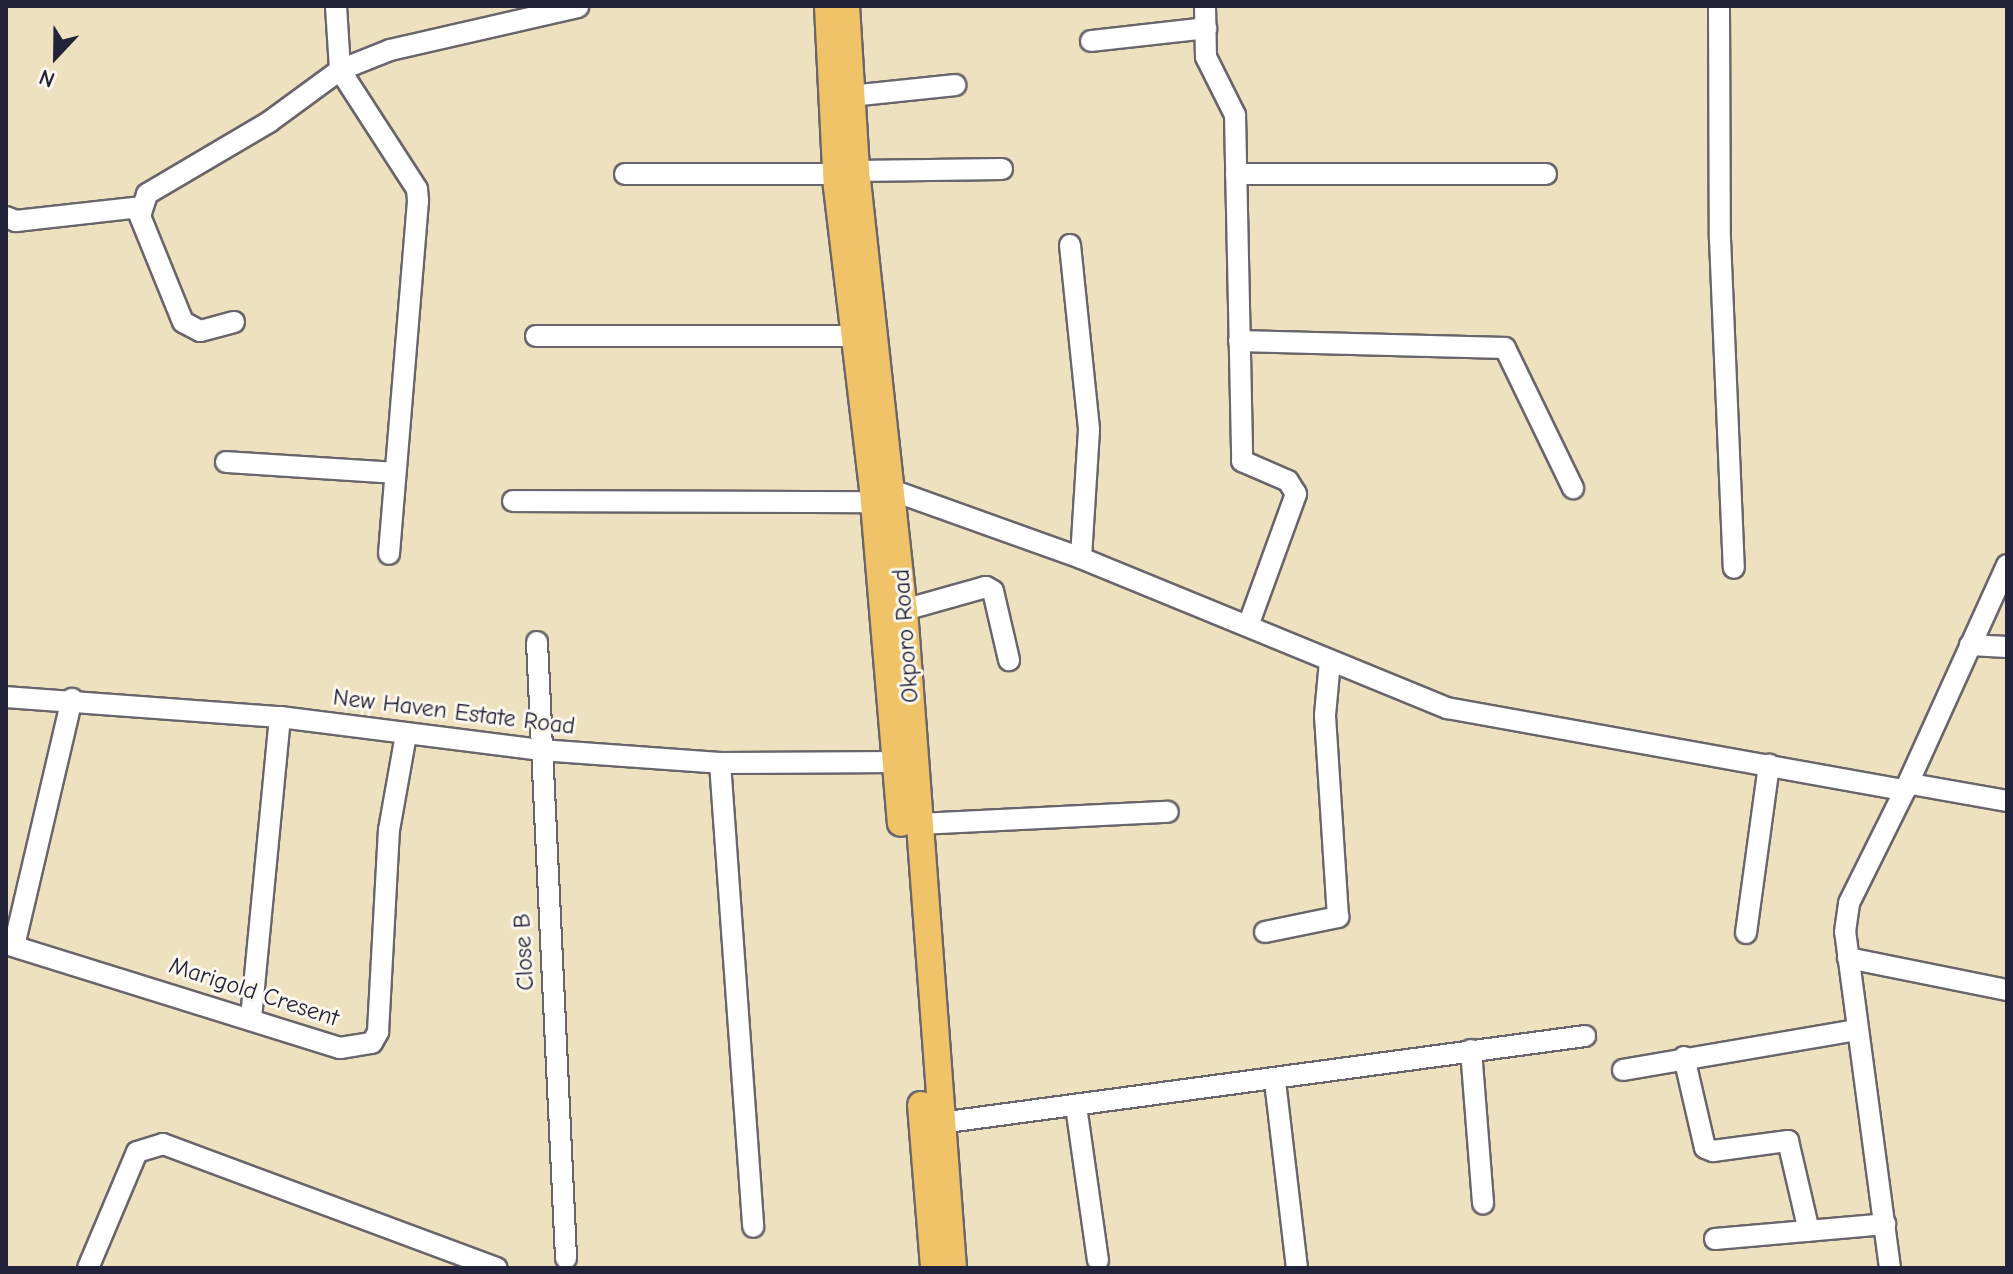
<!DOCTYPE html>
<html>
<head>
<meta charset="utf-8">
<style>
	body { margin:0 }
	#map { position:relative; width:2013px; height:1274px; overflow:hidden; background:#eee1c0; font-family:"Comic Neue",sans-serif }
	div>[style] { position:absolute }
	.roads { filter:drop-shadow(2px 0 #69656a) drop-shadow(-2px 0 #69656a) drop-shadow(0 2px #69656a) drop-shadow(0 -2px #69656a) }
	.minor>* { height:20px; margin:-10px; padding:0 10px; transform-origin:10px; border-radius:10px; background:#fff }
	.major>* { height:26px; margin:-13px; padding:0 13px; transform-origin:13px; border-radius:13px; background:#f1c369 }
	span { translate:-50% -50%; white-space:nowrap; text-align:center; line-height:1.15; -webkit-text-stroke:6px #fbf7ec; paint-order:stroke }
	.street-label { font-size:24px; color:#22223b }
	.frame { position:absolute; inset:0; border:8px solid #22223b; pointer-events:none }
	.north { position:absolute; left:16px; top:16px; width:80px; height:80px; -webkit-text-stroke:6px #fbf7ec; paint-order:stroke; rotate:202deg; font-size:22px; font-weight:700; line-height:32px; text-align:center; color:#22223b }
	.north::after { content:''; display:block; margin:auto; width:28px; height:36px; background:#22223b; clip-path:polygon(50% 0,100% 100%,50% 72%,0 100%) }
</style>
</head>
<body>
<div id="map">
	<div class="roads">
		<div class="minor">
			<div style="left:336px;top:6px;width:64px;rotate:86.4deg"></div>
			<div style="left:340px;top:70px;width:142px;rotate:57.1deg"></div>
			<div style="left:417px;top:189px;width:12px;rotate:85deg"></div>
			<div style="left:418px;top:201px;width:354px;rotate:94.7deg"></div>
			<div style="left:1205px;top:6px;width:51px;rotate:88.9deg"></div>
			<div style="left:1206px;top:57px;width:65px;rotate:63.4deg"></div>
			<div style="left:1235px;top:115px;width:346px;rotate:88.8deg"></div>
			<div style="left:1242px;top:461px;width:50px;rotate:23.5deg"></div>
			<div style="left:1288px;top:481px;width:15px;rotate:58deg"></div>
			<div style="left:1296px;top:494px;width:140px;rotate:110deg"></div>
			<div style="left:1719px;top:6px;width:233px;rotate:89.8deg"></div>
			<div style="left:1720px;top:239px;width:329px;rotate:87.6deg"></div>
			<div style="left:1091px;top:41px;width:116px;rotate:-6.4deg"></div>
			<div style="left:851px;top:96px;width:105px;rotate:-6deg"></div>
			<div style="left:856px;top:171px;width:146px;rotate:-0.8deg"></div>
			<div style="left:625px;top:174px;width:212px"></div>
			<div style="left:1236px;top:174px;width:310px"></div>
			<div style="left:6px;top:217px;width:11px;rotate:22deg"></div>
			<div style="left:16px;top:221px;width:125px;rotate:-6.4deg"></div>
			<div style="left:1070px;top:245px;width:186px;rotate:84.1deg"></div>
			<div style="left:1089px;top:430px;width:128px;rotate:93.6deg"></div>
			<div style="left:234px;top:322px;width:35px;rotate:165deg"></div>
			<div style="left:200px;top:331px;width:19px;rotate:-152deg"></div>
			<div style="left:183px;top:322px;width:114px;rotate:-112.1deg"></div>
			<div style="left:140px;top:216px;width:23px;rotate:-72deg"></div>
			<div style="left:147px;top:194px;width:142px;rotate:-30.5deg"></div>
			<div style="left:269px;top:122px;width:88px;rotate:-36.2deg"></div>
			<div style="left:340px;top:70px;width:54px;rotate:-21.8deg"></div>
			<div style="left:390px;top:50px;width:193px;rotate:-12.9deg"></div>
			<div style="left:536px;top:336px;width:318px"></div>
			<div style="left:1239px;top:341px;width:266px;rotate:1.5deg"></div>
			<div style="left:1505px;top:348px;width:156px;rotate:64.1deg"></div>
			<div style="left:226px;top:462px;width:169px;rotate:3.7deg"></div>
			<div style="left:894px;top:491px;width:199px;rotate:19.7deg"></div>
			<div style="left:1081px;top:558px;width:396px;rotate:22.3deg"></div>
			<div style="left:1447px;top:708px;width:465px;rotate:10.2deg"></div>
			<div style="left:1905px;top:790px;width:247px;rotate:-65.6deg"></div>
			<div style="left:513px;top:501px;width:361px;rotate:0.2deg"></div>
			<div style="left:904px;top:610px;width:85px;rotate:-15.7deg"></div>
			<div style="left:986px;top:587px;width:8px;rotate:30deg"></div>
			<div style="left:993px;top:591px;width:71px;rotate:76.9deg"></div>
			<div style="left:537px;top:642px;width:617px;rotate:87.3deg"></div>
			<div style="left:1970px;top:645px;width:37px;rotate:3deg"></div>
			<div style="left:6px;top:697px;width:275px;rotate:4.2deg"></div>
			<div style="left:280px;top:717px;width:262px;rotate:7.2deg"></div>
			<div style="left:540px;top:750px;width:180px;rotate:4.1deg"></div>
			<div style="left:720px;top:763px;width:176px;rotate:-0.3deg"></div>
			<div style="left:720px;top:763px;width:465px;rotate:85.9deg"></div>
			<div style="left:1911px;top:784px;width:97px;rotate:10deg"></div>
			<div style="left:919px;top:824px;width:249px;rotate:-2.8deg"></div>
			<div style="left:1265px;top:932px;width:75px;rotate:-11.6deg"></div>
			<div style="left:1338px;top:917px;width:202px;rotate:-93.7deg"></div>
			<div style="left:1325px;top:715px;width:54px;rotate:-84.7deg"></div>
			<div style="left:1746px;top:933px;width:170px;rotate:-82.2deg"></div>
			<div style="left:6px;top:944px;width:350px;rotate:17.3deg"></div>
			<div style="left:340px;top:1048px;width:32px;rotate:-9deg"></div>
			<div style="left:372px;top:1043px;width:13px;rotate:-61deg"></div>
			<div style="left:378px;top:1032px;width:202px;rotate:-86.9deg"></div>
			<div style="left:389px;top:830px;width:97px;rotate:-79.9deg"></div>
			<div style="left:14px;top:946px;width:254px;rotate:-76.8deg"></div>
			<div style="left:1848px;top:958px;width:162px;rotate:11.4deg"></div>
			<div style="left:251px;top:1018px;width:302px;rotate:-84.5deg"></div>
			<div style="left:1471px;top:1050px;width:154px;rotate:85.5deg"></div>
			<div style="left:1684px;top:1057px;width:93px;rotate:77deg"></div>
			<div style="left:1705px;top:1148px;width:9px;rotate:21deg"></div>
			<div style="left:1713px;top:1151px;width:76px;rotate:-7.6deg"></div>
			<div style="left:1788px;top:1141px;width:92px;rotate:76.9deg"></div>
			<div style="left:1623px;top:1070px;width:238px;rotate:-9.7deg"></div>
			<div style="left:1275px;top:1081px;width:188px;rotate:83.3deg"></div>
			<div style="left:1076px;top:1106px;width:156px;rotate:81.9deg"></div>
			<div style="left:940px;top:1123px;width:651px;rotate:-7.68deg"></div>
			<div style="left:1715px;top:1239px;width:171px;rotate:-5deg"></div>
			<div style="left:88px;top:1268px;width:126px;rotate:-67.1deg"></div>
			<div style="left:137px;top:1152px;width:27px;rotate:-17deg"></div>
			<div style="left:163px;top:1144px;width:356px;rotate:20.4deg"></div>
			<div style="left:1890px;top:1268px;width:339px;rotate:-97.6deg"></div>
			<div style="left:1845px;top:932px;width:29px;rotate:-82deg"></div>
			<div style="left:1849px;top:903px;width:126px;rotate:-63.6deg"></div>
		</div>
		<div class="major">
			<div style="left:828px;top:6px;width:181px;rotate:87.2deg"></div>
			<div style="left:837px;top:187px;width:306px;rotate:83.2deg"></div>
			<div style="left:873px;top:491px;width:333px;rotate:85.2deg"></div>
			<div style="left:846px;top:6px;width:165px;rotate:86.5deg"></div>
			<div style="left:856px;top:171px;width:442px;rotate:83.8deg"></div>
			<div style="left:904px;top:610px;width:660px;rotate:85.74deg"></div>
			<div style="left:921px;top:1105px;width:164px;rotate:85.4deg"></div>
		</div>
	</div>
	<div class="street-label">
		<span style="left:906px;top:636px;rotate:-94deg">Okporo Road</span>
		<span style="left:454px;top:712px;rotate:7deg">New Haven Estate Road</span>
		<span style="left:524px;top:952px;rotate:-93deg">Close B</span>
		<span style="left:254px;top:992px;rotate:18deg">Marigold Cresent</span>
	</div>
	<div class="frame"></div>
	<div class="north">N</div>
</div>
</body>
</html>
